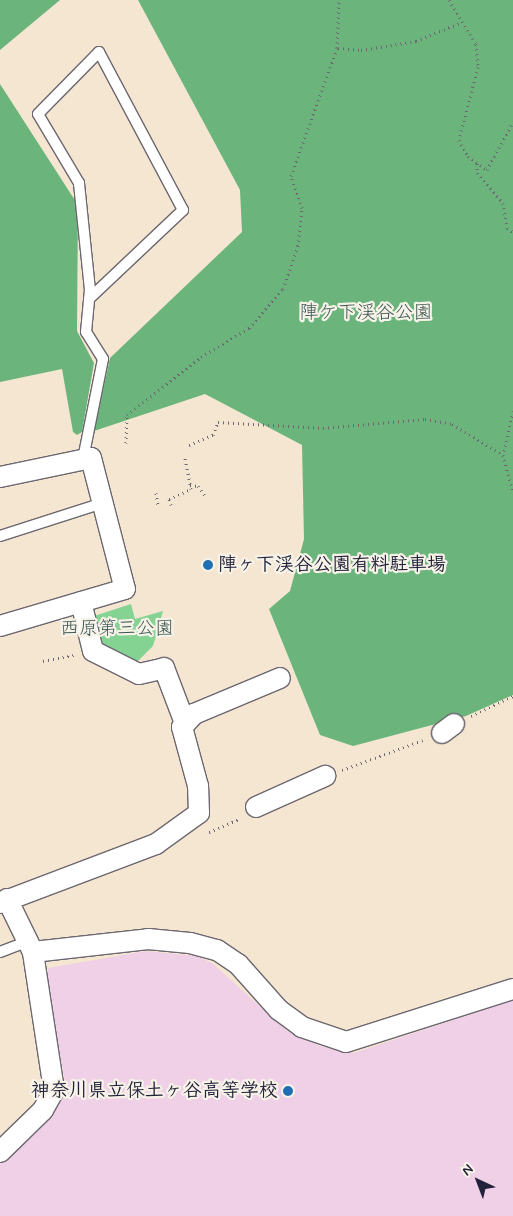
<!DOCTYPE html>
<html>
<head>
<meta charset="utf-8">
<style>
	body { margin:0 }
	#map { position:relative; width:513px; height:1216px; overflow:hidden; background:#f5e6d1; font-family:Mynerve,"Klee One",sans-serif }
	div>[style] { position:absolute }
	.built>* { inset:0; background:#efd0e6 }
	.green>* { inset:0; background:#84d393 }
	.forest>* { inset:0; background:#6bb57d }
	.path>* { height:3px; margin-top:-1.5px; transform-origin:0; background:repeating-linear-gradient(90deg,#6c6770 0 1px,transparent 0 5px) }
	.roads { filter:drop-shadow(1px 0 #6c6770) drop-shadow(-1px 0 #6c6770) drop-shadow(0 1px #6c6770) drop-shadow(0 -1px #6c6770) }
	.lane>* { height:10px; margin:-5px; padding:0 5px; transform-origin:5px; border-radius:5px; background:#fff }
	.street>* { height:20px; margin:-10px; padding:0 10px; transform-origin:10px; border-radius:10px; background:#fff }
	.dots>* { width:14px; height:14px; translate:-50% -50%; box-sizing:border-box; border:2px solid #f7f3e8; border-radius:50% }
	span { translate:-50% -50%; white-space:nowrap; text-align:center; line-height:1.15; -webkit-text-stroke:4.5px #f7f3e8; paint-order:stroke }
	.park-label { font-size:19px; color:#3f5755 }
	.poi-label { font-size:19px; color:#22223b; font-weight:700 }
	.left { translate:0 -50%; text-align:left }
	.right { translate:-100% -50%; text-align:right }
	.north { position:absolute; left:453px; top:1156px; width:50px; height:50px; -webkit-text-stroke:4px #f7f3e8; paint-order:stroke; rotate:317deg; font-size:14px; font-weight:700; line-height:20px; text-align:center; color:#22223b }
	.north::after { content:''; display:block; margin:auto; width:18px; height:22px; background:#22223b; clip-path:polygon(50% 0,100% 100%,50% 72%,0 100%) }
</style>
</head>
<body>
<div id="map">
	<div class="built">
		<div style="clip-path:polygon(146px 951px,196px 956px,212px 963px,285px 1029px,320px 1046px,354px 1053px,513px 1000px,513px 1216px,0 1216px,0 1163px,49px 1116px,65px 1081px,46px 985px,48px 968px)"></div>
	</div>
	<div class="green">
		<div style="clip-path:polygon(131px 604px,135px 619px,163px 611px,153px 646px,137px 662px,96px 641px,91px 617px)"></div>
	</div>
	<div class="forest">
		<div style="clip-path:polygon(0 0,60px 0,0 50px)"></div>
		<div style="clip-path:polygon(138px 0,513px 0,513px 695px,466px 716px,353px 746px,320px 735px,269px 609px,290px 591px,304px 539px,302px 445px,205px 394px,94px 431px,110px 358px,242px 232px,240px 190px)"></div>
		<div style="clip-path:polygon(0 84px,78px 205px,77px 331px,94px 363px,82px 432px,77px 435px,73px 432px,62px 369px,0 382px)"></div>
	</div>
	<div class="path">
		<div style="left:449px;top:0;width:52px;rotate:58.5deg"></div>
		<div style="left:476px;top:44px;width:23px;rotate:85deg"></div>
		<div style="left:478px;top:67px;width:75px;rotate:104.6deg"></div>
		<div style="left:459px;top:140px;width:18px;rotate:61deg"></div>
		<div style="left:468px;top:156px;width:24px;rotate:36deg"></div>
		<div style="left:487px;top:170px;width:55px;rotate:-61.6deg"></div>
		<div style="left:338px;top:48px;width:23px;rotate:5deg"></div>
		<div style="left:361px;top:50px;width:56px;rotate:-9.3deg"></div>
		<div style="left:416px;top:41px;width:50px;rotate:-22.4deg"></div>
		<div style="left:477px;top:163px;width:10px;rotate:90deg"></div>
		<div style="left:477px;top:173px;width:40px;rotate:49deg"></div>
		<div style="left:503px;top:203px;width:25px;rotate:81deg"></div>
		<div style="left:507px;top:228px;width:7px;rotate:34deg"></div>
		<div style="left:513px;top:411px;width:45px;rotate:102.8deg"></div>
		<div style="left:503px;top:455px;width:38px;rotate:75deg"></div>
		<div style="left:126px;top:443px;width:28px;rotate:-88deg"></div>
		<div style="left:127px;top:415px;width:94px;rotate:-38.1deg"></div>
		<div style="left:201px;top:357px;width:56px;rotate:-31.1deg"></div>
		<div style="left:249px;top:328px;width:52px;rotate:-48.9deg"></div>
		<div style="left:283px;top:289px;width:46px;rotate:-70.8deg"></div>
		<div style="left:298px;top:246px;width:38px;rotate:-84deg"></div>
		<div style="left:302px;top:208px;width:34px;rotate:-109deg"></div>
		<div style="left:291px;top:176px;width:136px;rotate:-70.2deg"></div>
		<div style="left:337px;top:48px;width:48px;rotate:-87.6deg"></div>
		<div style="left:189px;top:445px;width:26px;rotate:-23deg"></div>
		<div style="left:213px;top:435px;width:14px;rotate:-69deg"></div>
		<div style="left:218px;top:422px;width:105px;rotate:3.3deg"></div>
		<div style="left:323px;top:428px;width:102px;rotate:-5deg"></div>
		<div style="left:425px;top:419px;width:27px;rotate:10deg"></div>
		<div style="left:452px;top:424px;width:60px;rotate:31.3deg"></div>
		<div style="left:190px;top:485px;width:8px;rotate:7deg"></div>
		<div style="left:198px;top:486px;width:12px;rotate:55deg"></div>
		<div style="left:156px;top:493px;width:13px;rotate:81deg"></div>
		<div style="left:171px;top:505px;width:6px;rotate:-108deg"></div>
		<div style="left:169px;top:499px;width:24px;rotate:-24deg"></div>
		<div style="left:191px;top:489px;width:33px;rotate:-101deg"></div>
		<div style="left:43px;top:661px;width:32px;rotate:-11deg"></div>
		<div style="left:471px;top:716px;width:47px;rotate:-25.5deg"></div>
		<div style="left:342px;top:770px;width:86px;rotate:-20.3deg"></div>
		<div style="left:209px;top:832px;width:34px;rotate:-23deg"></div>
	</div>
	<div class="roads">
		<div class="lane">
			<div style="left:83px;top:459px;width:102px;rotate:-78.7deg"></div>
			<div style="left:103px;top:359px;width:32px;rotate:-122deg"></div>
			<div style="left:86px;top:332px;width:42px;rotate:-84.6deg"></div>
			<div style="left:90px;top:290px;width:108px;rotate:-95.9deg"></div>
			<div style="left:79px;top:183px;width:80px;rotate:-120.7deg"></div>
			<div style="left:38px;top:114px;width:87px;rotate:-45.5deg"></div>
			<div style="left:99px;top:52px;width:179px;rotate:62deg"></div>
			<div style="left:183px;top:210px;width:129px;rotate:136.6deg"></div>
			<div style="left:0;top:536px;width:108px;rotate:-17.8deg"></div>
			<div style="left:0;top:952px;width:31px;rotate:-21deg"></div>
		</div>
		<div class="street">
			<div style="left:0;top:477px;width:93px;rotate:-11.8deg"></div>
			<div style="left:91px;top:458px;width:135px;rotate:75.5deg"></div>
			<div style="left:125px;top:589px;width:130px;rotate:163.5deg"></div>
			<div style="left:81px;top:602px;width:50px;rotate:76.2deg"></div>
			<div style="left:93px;top:651px;width:51px;rotate:26.6deg"></div>
			<div style="left:139px;top:674px;width:26px;rotate:-13deg"></div>
			<div style="left:164px;top:668px;width:59px;rotate:69.1deg"></div>
			<div style="left:442px;top:733px;width:15px;rotate:-37deg"></div>
			<div style="left:256px;top:807px;width:76px;rotate:-24.2deg"></div>
			<div style="left:7px;top:899px;width:59px;rotate:63.9deg"></div>
			<div style="left:33px;top:952px;width:116px;rotate:-6.4deg"></div>
			<div style="left:148px;top:939px;width:42px;rotate:5.4deg"></div>
			<div style="left:190px;top:943px;width:28px;rotate:15deg"></div>
			<div style="left:217px;top:950px;width:25px;rotate:34deg"></div>
			<div style="left:238px;top:964px;width:62px;rotate:48.3deg"></div>
			<div style="left:279px;top:1010px;width:29px;rotate:36deg"></div>
			<div style="left:302px;top:1027px;width:46px;rotate:18.8deg"></div>
			<div style="left:346px;top:1042px;width:175px;rotate:-17.6deg"></div>
			<div style="left:0;top:903px;width:167px;rotate:-20.7deg"></div>
			<div style="left:156px;top:844px;width:53px;rotate:-35.8deg"></div>
			<div style="left:199px;top:813px;width:27px;rotate:-92deg"></div>
			<div style="left:198px;top:786px;width:61px;rotate:-105.2deg"></div>
			<div style="left:182px;top:727px;width:18px;rotate:-47deg"></div>
			<div style="left:194px;top:714px;width:93px;rotate:-22.7deg"></div>
			<div style="left:0;top:1152px;width:60px;rotate:-44.3deg"></div>
			<div style="left:43px;top:1110px;width:23px;rotate:-61deg"></div>
			<div style="left:54px;top:1090px;width:140px;rotate:-98.7deg"></div>
		</div>
	</div>
	<div class="dots">
		<div style="left:208px;top:565px;background:#1f6fb2"></div>
		<div style="left:288px;top:1091px;background:#1f6fb2"></div>
	</div>
	<div class="park-label">
		<span style="left:366px;top:313px">陣ケ下渓谷公園</span>
		<span style="left:117px;top:629px">西原第三公園</span>
	</div>
	<div class="poi-label">
		<span class="left" style="left:218px;top:565px">陣ヶ下渓谷公園有料駐車場</span>
		<span class="right" style="left:278px;top:1091px">神奈川県立保土ヶ谷高等学校</span>
	</div>
	<div class="north">N</div>
</div>
</body>
</html>
